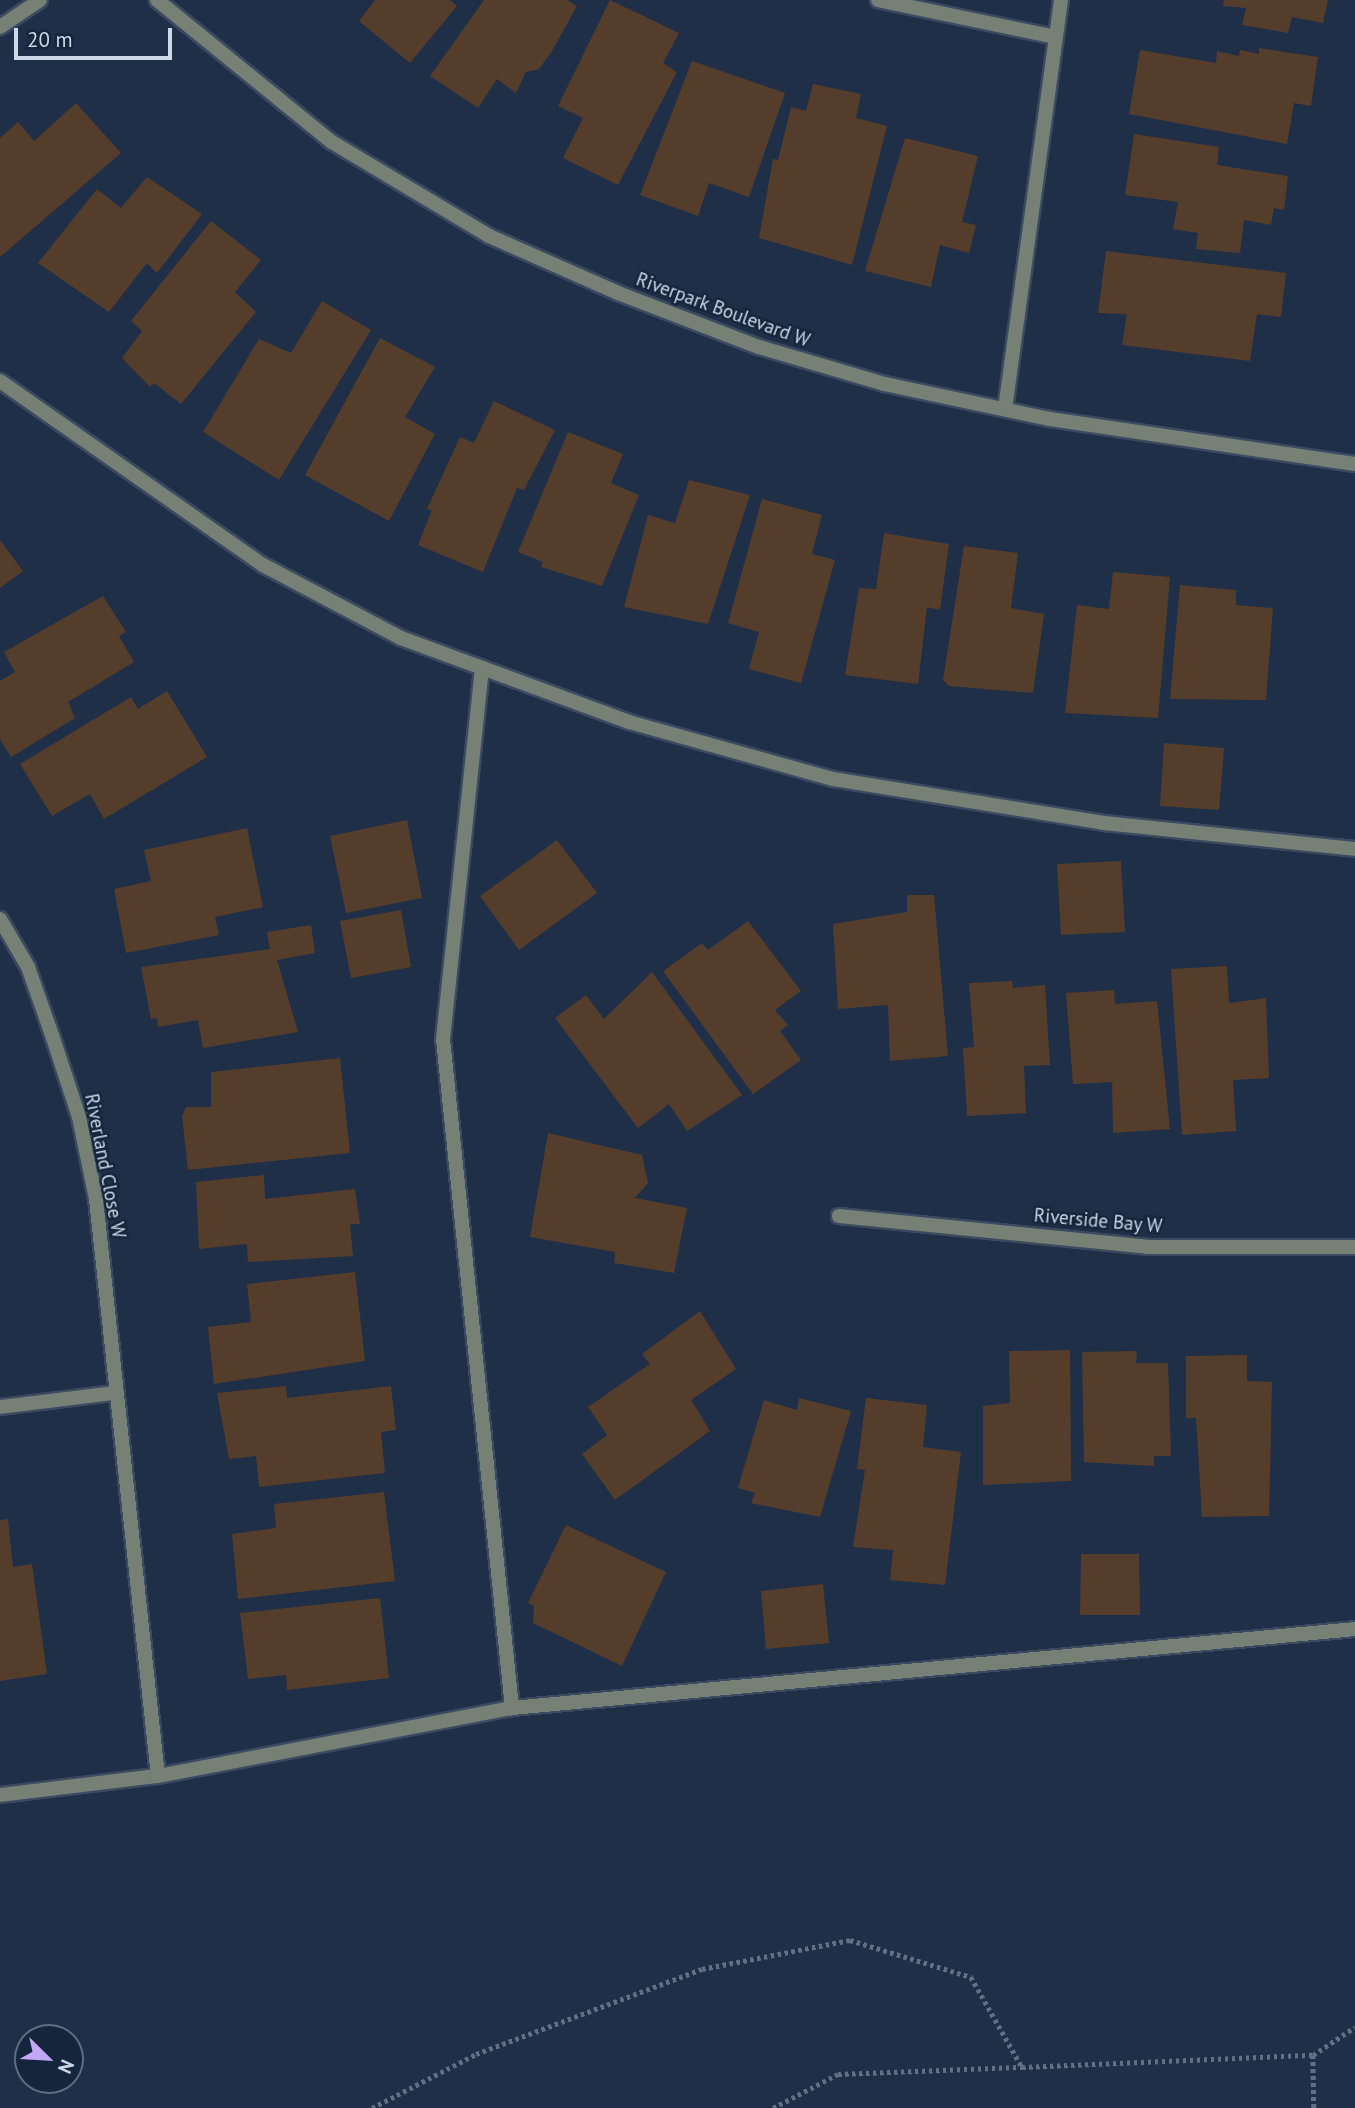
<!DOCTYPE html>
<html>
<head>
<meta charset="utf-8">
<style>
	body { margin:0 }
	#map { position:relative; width:1355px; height:2108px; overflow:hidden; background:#1f2f47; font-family:"PT Sans",sans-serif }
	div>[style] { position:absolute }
	.building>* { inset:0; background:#553d2c }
	.path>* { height:4.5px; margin-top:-2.25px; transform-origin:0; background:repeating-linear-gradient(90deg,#627085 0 3.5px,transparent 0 7px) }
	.roads { filter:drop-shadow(2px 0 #3b4a61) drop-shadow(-2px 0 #3b4a61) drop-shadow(0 2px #3b4a61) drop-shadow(0 -2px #3b4a61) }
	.service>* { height:14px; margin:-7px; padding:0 7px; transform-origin:7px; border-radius:7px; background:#768075 }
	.minor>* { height:14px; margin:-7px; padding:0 7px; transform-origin:7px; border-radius:7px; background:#768075 }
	span { translate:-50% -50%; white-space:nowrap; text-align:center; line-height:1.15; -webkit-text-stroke:5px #15253c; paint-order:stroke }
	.street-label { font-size:19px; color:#ced8e8 }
	.north { position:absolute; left:14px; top:2024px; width:70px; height:70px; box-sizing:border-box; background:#15253c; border:2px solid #5f6d81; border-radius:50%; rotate:114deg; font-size:19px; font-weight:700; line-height:28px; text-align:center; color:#ced8e8 }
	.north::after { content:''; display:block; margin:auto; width:24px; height:32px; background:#c2a8f2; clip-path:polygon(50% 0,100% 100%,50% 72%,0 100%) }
	.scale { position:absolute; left:14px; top:28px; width:158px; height:32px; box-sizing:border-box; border:4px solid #ced8e8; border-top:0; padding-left:9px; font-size:21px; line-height:24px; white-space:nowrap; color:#ced8e8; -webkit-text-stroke:5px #15253c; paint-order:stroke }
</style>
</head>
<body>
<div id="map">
	<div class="building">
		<div style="clip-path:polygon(375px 0,450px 0,457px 6px,410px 63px,359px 21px)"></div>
		<div style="clip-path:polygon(484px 0,567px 0,577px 6px,552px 51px,539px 69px,526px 72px,516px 93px,497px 79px,478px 108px,430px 76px)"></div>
		<div style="clip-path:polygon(610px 0,679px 33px,663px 63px,677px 72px,618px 185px,563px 158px,583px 118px,558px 106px)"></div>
		<div style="clip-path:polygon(1224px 0,1328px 0,1323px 23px,1292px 17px,1288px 33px,1242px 25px,1246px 8px,1223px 6px)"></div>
		<div style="clip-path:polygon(1259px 48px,1318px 57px,1311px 106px,1294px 103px,1287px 144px,1129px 114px,1140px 50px,1216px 63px,1217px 51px,1239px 56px,1240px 50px,1259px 54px)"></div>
		<div style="clip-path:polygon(692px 61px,785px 93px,749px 197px,709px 183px,698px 216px,640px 195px)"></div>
		<div style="clip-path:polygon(813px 84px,861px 94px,856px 118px,887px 126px,852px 265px,759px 238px,773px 159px,778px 160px,791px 107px,806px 111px)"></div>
		<div style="clip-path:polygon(76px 103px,121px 153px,0 257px,0 138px,18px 122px,34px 141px)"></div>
		<div style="clip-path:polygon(1134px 134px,1219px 147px,1217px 165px,1288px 176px,1284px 210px,1274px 208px,1271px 225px,1244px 220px,1240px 253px,1196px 249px,1198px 233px,1173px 229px,1178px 202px,1125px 195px)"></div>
		<div style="clip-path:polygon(905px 138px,978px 156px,962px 222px,976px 225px,969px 253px,940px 245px,931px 287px,865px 271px)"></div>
		<div style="clip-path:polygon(147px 177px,202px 214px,157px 273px,147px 263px,109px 312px,38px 263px,97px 189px,121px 208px)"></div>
		<div style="clip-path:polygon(211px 221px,261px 260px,235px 292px,256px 312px,181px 404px,154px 383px,150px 387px,122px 358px,142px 331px,131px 321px)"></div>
		<div style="clip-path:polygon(1106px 251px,1286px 273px,1281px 317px,1257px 314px,1250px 361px,1122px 345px,1127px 314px,1098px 313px)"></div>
		<div style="clip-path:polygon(322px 301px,371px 330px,279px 480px,203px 432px,259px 339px,291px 353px)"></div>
		<div style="clip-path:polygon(380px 338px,435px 367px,405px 417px,435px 434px,389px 521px,305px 475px)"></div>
		<div style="clip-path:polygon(494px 401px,555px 430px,524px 490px,517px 488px,483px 572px,418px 545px,432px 510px,427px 509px,460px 437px,474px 443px)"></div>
		<div style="clip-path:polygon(568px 432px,623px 454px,611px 483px,639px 495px,602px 586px,541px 567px,543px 562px,518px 552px)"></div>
		<div style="clip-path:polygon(689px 480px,750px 495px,708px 624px,624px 607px,648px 515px,675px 523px)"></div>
		<div style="clip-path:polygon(762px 499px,822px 515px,812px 554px,835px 560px,801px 683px,749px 669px,759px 632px,728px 623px)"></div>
		<div style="clip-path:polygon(884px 533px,949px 544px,940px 610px,927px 607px,918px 684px,845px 675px,859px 588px,876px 589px)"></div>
		<div style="clip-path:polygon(0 540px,23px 571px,0 588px)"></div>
		<div style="clip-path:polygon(964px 546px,1018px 553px,1011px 608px,1044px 614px,1033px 693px,949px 686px,943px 680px)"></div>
		<div style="clip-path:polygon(1113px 572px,1170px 577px,1158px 718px,1065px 713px,1077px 605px,1109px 609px)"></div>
		<div style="clip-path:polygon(1180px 585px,1236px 590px,1236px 605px,1273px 608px,1266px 700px,1170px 699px)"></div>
		<div style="clip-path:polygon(103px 596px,126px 632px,119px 636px,134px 662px,68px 702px,75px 718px,11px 757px,0 739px,0 681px,15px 672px,4px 652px)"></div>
		<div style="clip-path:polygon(167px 691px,207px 757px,104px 819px,90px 794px,52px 816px,20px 764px,131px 697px,138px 709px)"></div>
		<div style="clip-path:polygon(1164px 743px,1224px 748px,1219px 810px,1160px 806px)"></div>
		<div style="clip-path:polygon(407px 820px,422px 898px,346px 913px,330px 836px)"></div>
		<div style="clip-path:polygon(247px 828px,263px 907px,215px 917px,219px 935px,126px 953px,114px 889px,151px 881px,144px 850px)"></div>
		<div style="clip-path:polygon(557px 840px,597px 893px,519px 950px,480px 896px)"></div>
		<div style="clip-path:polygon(1121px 861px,1125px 932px,1061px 935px,1057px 864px)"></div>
		<div style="clip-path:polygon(907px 895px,934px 895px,948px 1056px,890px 1061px,888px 1005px,838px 1009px,833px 924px,907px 912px)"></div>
		<div style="clip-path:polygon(401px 910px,411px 967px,351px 978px,340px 921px)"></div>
		<div style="clip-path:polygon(748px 921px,801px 991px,775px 1010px,788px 1025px,780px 1031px,801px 1060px,753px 1094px,663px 971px,702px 943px,708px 950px)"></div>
		<div style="clip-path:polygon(311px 925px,315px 953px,277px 960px,298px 1032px,203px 1048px,198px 1020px,158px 1027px,157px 1018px,151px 1019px,141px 967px,270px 949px,267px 932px)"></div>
		<div style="clip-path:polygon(1227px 966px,1229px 1003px,1266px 998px,1269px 1078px,1233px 1080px,1236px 1131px,1182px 1135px,1171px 969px)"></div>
		<div style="clip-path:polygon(652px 972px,742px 1095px,687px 1131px,669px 1104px,638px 1128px,555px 1018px,586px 995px,604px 1019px)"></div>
		<div style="clip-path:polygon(1012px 981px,1013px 988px,1045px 985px,1050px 1065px,1024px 1066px,1026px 1113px,967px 1116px,963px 1048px,974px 1047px,969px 983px)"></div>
		<div style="clip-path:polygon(1114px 990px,1115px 1004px,1157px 1001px,1170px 1129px,1113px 1133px,1112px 1082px,1073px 1084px,1066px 993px)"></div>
		<div style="clip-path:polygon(340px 1058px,350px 1153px,188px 1170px,182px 1116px,186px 1107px,211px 1107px,211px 1072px)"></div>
		<div style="clip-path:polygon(548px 1133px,642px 1155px,648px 1183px,635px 1198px,687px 1208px,674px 1273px,614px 1263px,615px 1252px,530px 1237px)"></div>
		<div style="clip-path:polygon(264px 1175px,265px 1199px,355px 1189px,360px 1224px,350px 1224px,353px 1256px,248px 1262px,247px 1244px,199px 1249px,196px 1182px)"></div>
		<div style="clip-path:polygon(355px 1272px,365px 1361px,214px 1384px,208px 1327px,251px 1322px,247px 1284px)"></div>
		<div style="clip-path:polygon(700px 1311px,736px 1369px,691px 1400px,710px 1431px,615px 1500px,582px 1454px,607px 1435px,588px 1407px,650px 1364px,642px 1354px)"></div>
		<div style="clip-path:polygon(1070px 1350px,1071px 1481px,983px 1485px,983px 1406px,1010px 1403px,1009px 1351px)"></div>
		<div style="clip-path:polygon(1137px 1351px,1136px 1363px,1168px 1363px,1171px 1456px,1154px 1456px,1154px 1466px,1084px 1462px,1082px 1352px)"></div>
		<div style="clip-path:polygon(1247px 1355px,1247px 1381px,1272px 1382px,1269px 1516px,1202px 1517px,1196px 1418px,1186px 1418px,1186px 1356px)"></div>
		<div style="clip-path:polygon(286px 1386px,287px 1398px,391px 1386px,396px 1430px,381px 1432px,385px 1473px,259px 1487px,256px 1456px,229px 1459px,217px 1393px)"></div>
		<div style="clip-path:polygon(799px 1398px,851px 1411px,820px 1517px,751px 1503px,755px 1493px,738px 1488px,764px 1400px,797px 1410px)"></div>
		<div style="clip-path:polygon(866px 1398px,927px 1405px,923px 1447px,961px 1452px,945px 1585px,890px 1580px,893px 1550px,853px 1547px,865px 1470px,857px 1469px)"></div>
		<div style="clip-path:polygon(384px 1492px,395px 1581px,238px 1599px,232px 1534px,276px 1528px,274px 1504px)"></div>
		<div style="clip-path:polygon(8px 1519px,13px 1567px,32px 1564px,47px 1674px,0 1681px,0 1520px)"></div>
		<div style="clip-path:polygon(566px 1525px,666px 1572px,622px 1666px,533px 1623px,534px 1606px,528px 1603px)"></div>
		<div style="clip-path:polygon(1081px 1554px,1139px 1554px,1140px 1615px,1080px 1615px)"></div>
		<div style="clip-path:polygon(823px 1584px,829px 1643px,766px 1649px,761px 1591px)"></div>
		<div style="clip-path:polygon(380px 1598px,389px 1678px,287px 1690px,286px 1675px,248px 1679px,240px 1613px)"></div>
	</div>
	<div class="path">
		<div style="left:1313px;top:2055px;width:53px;rotate:88.9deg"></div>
		<div style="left:372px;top:2108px;width:117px;rotate:-27.4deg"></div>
		<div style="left:476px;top:2054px;width:241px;rotate:-20.6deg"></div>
		<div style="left:702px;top:1969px;width:151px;rotate:-11.1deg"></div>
		<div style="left:850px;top:1940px;width:127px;rotate:17deg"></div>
		<div style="left:971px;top:1977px;width:103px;rotate:60.5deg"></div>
		<div style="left:1022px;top:2067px;width:291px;rotate:-2.4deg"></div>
		<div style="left:1313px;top:2055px;width:50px;rotate:-33.7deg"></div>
		<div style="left:773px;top:2108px;width:73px;rotate:-27.6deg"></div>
		<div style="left:838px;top:2074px;width:184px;rotate:-2.2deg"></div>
	</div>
	<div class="roads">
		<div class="service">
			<div style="left:878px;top:0;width:181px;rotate:11.8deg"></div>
			<div style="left:0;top:381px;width:321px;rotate:35deg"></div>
			<div style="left:263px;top:565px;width:156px;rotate:27.9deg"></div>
			<div style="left:401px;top:638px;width:243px;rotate:20.2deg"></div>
			<div style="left:629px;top:722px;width:212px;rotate:15.6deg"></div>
			<div style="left:833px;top:779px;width:275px;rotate:9.2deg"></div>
			<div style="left:1104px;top:823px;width:252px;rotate:5.9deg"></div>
			<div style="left:1005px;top:409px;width:413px;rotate:-82.2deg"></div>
			<div style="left:482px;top:668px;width:373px;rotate:96deg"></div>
			<div style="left:443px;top:1039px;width:673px;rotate:84.11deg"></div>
			<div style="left:0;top:1795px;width:159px;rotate:-6.9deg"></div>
			<div style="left:158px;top:1776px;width:360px;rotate:-10.9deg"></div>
			<div style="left:512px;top:1708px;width:847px;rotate:-5.35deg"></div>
		</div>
		<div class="minor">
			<div style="left:157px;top:0;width:225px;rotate:39.1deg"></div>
			<div style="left:332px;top:142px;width:183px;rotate:30.9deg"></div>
			<div style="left:489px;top:236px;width:141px;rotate:23.8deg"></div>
			<div style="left:618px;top:293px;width:151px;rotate:21deg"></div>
			<div style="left:759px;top:347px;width:131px;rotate:16.4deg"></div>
			<div style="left:885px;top:384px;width:169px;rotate:12deg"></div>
			<div style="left:1050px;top:419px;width:308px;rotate:8.4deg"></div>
			<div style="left:0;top:27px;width:48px;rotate:-34deg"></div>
			<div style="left:0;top:919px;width:56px;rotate:59.7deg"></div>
			<div style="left:28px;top:967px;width:75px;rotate:70.6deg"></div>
			<div style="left:53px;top:1038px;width:83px;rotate:71.8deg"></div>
			<div style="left:79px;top:1117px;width:84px;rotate:78.3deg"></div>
			<div style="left:96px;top:1199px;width:580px;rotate:83.87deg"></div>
			<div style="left:839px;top:1216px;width:310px;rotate:5.7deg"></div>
			<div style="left:1147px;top:1247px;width:208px"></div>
			<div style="left:0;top:1407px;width:115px;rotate:-7deg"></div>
		</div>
	</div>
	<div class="street-label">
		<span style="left:723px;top:310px;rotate:20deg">Riverpark Boulevard W</span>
		<span style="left:105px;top:1166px;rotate:79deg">Riverland Close W</span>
		<span style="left:1098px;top:1221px;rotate:5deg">Riverside Bay W</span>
	</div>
	<div class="north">N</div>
	<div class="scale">20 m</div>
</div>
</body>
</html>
